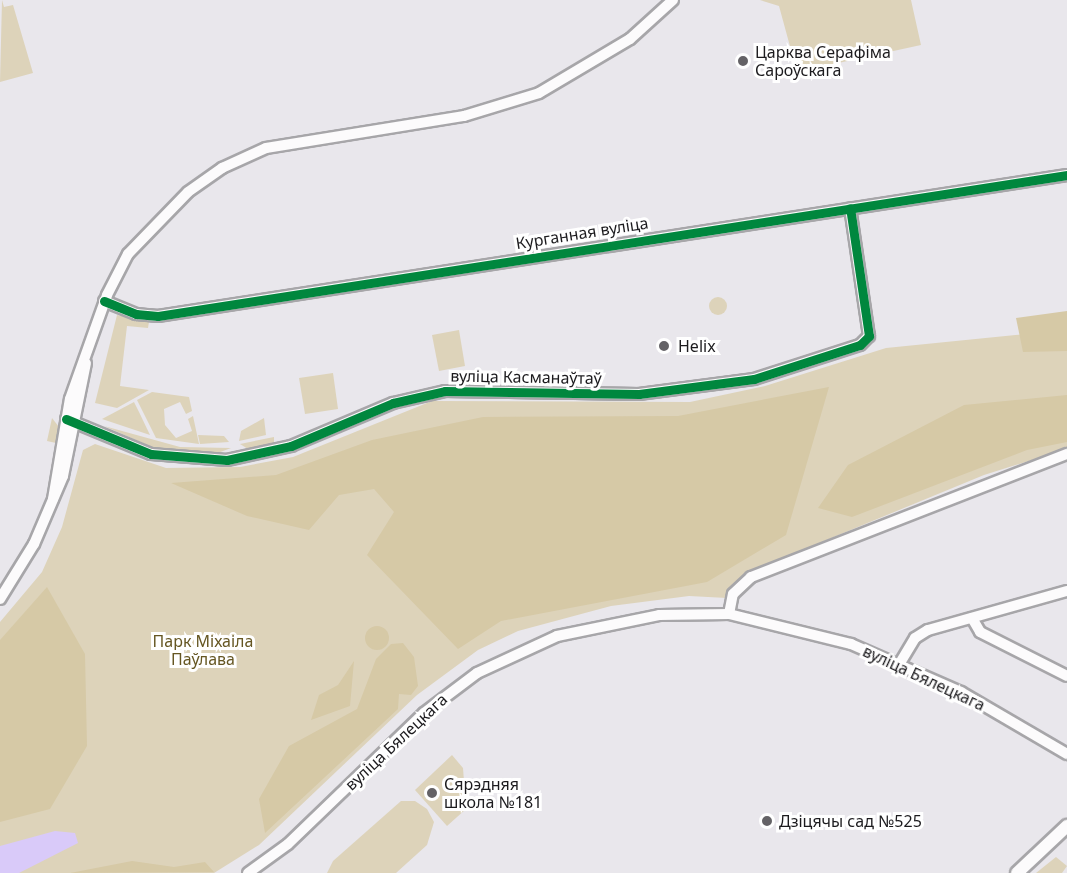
<!DOCTYPE html>
<html>
<head>
<meta charset="utf-8">
<style>
	body { margin:0 }
	#map { position:relative; width:1067px; height:873px; overflow:hidden; background:#e9e7ec; font-family:"Noto Sans",sans-serif }
	div>[style] { position:absolute }
	.green>* { inset:0; background:#ddd3ba }
	.round { border-radius:50% }
	.forest>* { inset:0; background:#d6c9a6 }
	.water>* { inset:0; background:#d9caf9 }
	.roads { filter:drop-shadow(2px 0 #a7a6a9) drop-shadow(-2px 0 #a7a6a9) drop-shadow(0 2px #a7a6a9) drop-shadow(0 -2px #a7a6a9) }
	.minor>* { height:10px; margin:-5px; padding:0 5px; transform-origin:5px; border-radius:5px; background:#fcfbfc }
	.major>* { height:12px; margin:-6px; padding:0 6px; transform-origin:6px; border-radius:6px; background:#fcfbfc }
	.cycleway>* { height:9px; margin:-4.5px; padding:0 4.5px; transform-origin:4.5px; border-radius:4.5px; background:#00873e }
	.dots>* { width:16px; height:16px; translate:-50% -50%; box-sizing:border-box; border:3px solid #fff; border-radius:50% }
	span { translate:-50% -50%; white-space:nowrap; text-align:center; line-height:1.15; -webkit-text-stroke:6px #fff; paint-order:stroke }
	.poi-label { font-size:16px; color:#1c1b1e }
	.left { translate:0 -50%; text-align:left }
	.street-label { font-size:16px; color:#1c1b1e }
	.park-label { font-size:16px; color:#655622 }
</style>
</head>
<body>
<div id="map">
	<div class="green">
		<div style="clip-path:polygon(2px 0,4px 7px,13px 5px,33px 73px,0 82px)"></div>
		<div style="clip-path:polygon(760px 0,911px 0,921px 45px,797px 72px,779px 6px)"></div>
		<div class="round" style="left:709px;top:297px;width:18px;height:18px"></div>
		<div style="clip-path:polygon(117px 315px,149px 322px,148px 328px,127px 326px,120px 386px,149px 390px,117px 408px,95px 403px)"></div>
		<div style="clip-path:polygon(459px 330px,465px 366px,439px 371px,432px 335px)"></div>
		<div style="clip-path:polygon(1067px 330px,1067px 449px,984px 475px,773px 562px,747px 575px,727px 598px,689px 596px,611px 606px,518px 631px,478px 650px,417px 695px,259px 845px,214px 873px,0 873px,0 622px,42px 572px,62px 527px,83px 450px,95px 444px,166px 468px,240px 467px,293px 457px,432px 401px,690px 402px,765px 386px,886px 348px)"></div>
		<div style="clip-path:polygon(333px 373px,338px 409px,305px 414px,299px 378px)"></div>
		<div style="clip-path:polygon(152px 392px,189px 397px,192px 411px,186px 414px,180px 402px,164px 409px,165px 425px,176px 438px,192px 431px,188px 419px,193px 416px,199px 444px,156px 438px,137px 400px)"></div>
		<div style="clip-path:polygon(134px 402px,139px 412px,150px 435px,102px 419px)"></div>
		<div style="clip-path:polygon(52px 418px,59px 427px,56px 443px,47px 441px)"></div>
		<div style="clip-path:polygon(264px 418px,266px 435px,239px 441px,241px 431px)"></div>
		<div style="clip-path:polygon(104px 426px,180px 447px,231px 448px,215px 454px,159px 450px)"></div>
		<div style="clip-path:polygon(198px 435px,224px 436px,229px 442px,200px 444px)"></div>
		<div style="clip-path:polygon(274px 437px,274px 443px,248px 449px,240px 444px)"></div>
		<div style="clip-path:polygon(452px 755px,463px 768px,466px 809px,447px 826px,415px 790px)"></div>
		<div style="clip-path:polygon(401px 801px,415px 801px,427px 809px,434px 822px,427px 845px,396px 873px,327px 873px,333px 861px)"></div>
		<div style="clip-path:polygon(1056px 857px,1067px 866px,1062px 873px,1036px 873px)"></div>
	</div>
	<div class="forest">
		<div style="clip-path:polygon(1067px 311px,1067px 351px,1023px 352px,1016px 318px)"></div>
		<div style="clip-path:polygon(829px 387px,786px 535px,707px 582px,501px 621px,458px 649px,367px 555px,394px 512px,374px 489px,339px 495px,309px 530px,247px 516px,171px 483px,276px 475px,372px 440px,483px 417px,678px 416px)"></div>
		<div style="clip-path:polygon(1067px 395px,1067px 442px,1027px 450px,852px 517px,818px 508px,848px 465px,964px 405px)"></div>
		<div style="clip-path:polygon(47px 587px,85px 654px,87px 746px,50px 809px,0 822px,0 640px)"></div>
		<div class="round" style="left:365px;top:626px;width:24px;height:24px"></div>
		<div style="clip-path:polygon(403px 643px,414px 657px,418px 686px,411px 695px,399px 694px,398px 709px,265px 833px,259px 799px,289px 746px,357px 709px,376px 659px,391px 644px)"></div>
		<div style="clip-path:polygon(354px 661px,350px 706px,311px 720px,319px 695px,338px 685px)"></div>
		<div style="clip-path:polygon(132px 861px,174px 867px,205px 862px,214px 872px,70px 873px)"></div>
	</div>
	<div class="water">
		<div style="clip-path:polygon(55px 831px,75px 833px,78px 843px,19px 873px,0 873px,0 846px)"></div>
	</div>
	<div class="roads">
		<div class="minor">
			<div style="left:104px;top:301px;width:35px;rotate:22deg"></div>
			<div style="left:136px;top:314px;width:22px;rotate:5deg"></div>
			<div style="left:158px;top:316px;width:920px;rotate:-8.82deg"></div>
			<div style="left:66px;top:419px;width:92px;rotate:22.4deg"></div>
			<div style="left:151px;top:454px;width:76px;rotate:4.5deg"></div>
			<div style="left:227px;top:460px;width:66px;rotate:-12.3deg"></div>
			<div style="left:291px;top:446px;width:111px;rotate:-22.9deg"></div>
			<div style="left:393px;top:403px;width:53px;rotate:-13deg"></div>
			<div style="left:445px;top:391px;width:194px;rotate:0.9deg"></div>
			<div style="left:639px;top:394px;width:116px;rotate:-7.4deg"></div>
			<div style="left:754px;top:379px;width:111px;rotate:-17.8deg"></div>
			<div style="left:860px;top:345px;width:13px;rotate:-45deg"></div>
			<div style="left:869px;top:336px;width:129px;rotate:-98.4deg"></div>
			<div style="left:53px;top:499px;width:101px;rotate:-80.4deg"></div>
			<div style="left:70px;top:399px;width:110px;rotate:-70.4deg"></div>
			<div style="left:107px;top:295px;width:46px;rotate:-62.9deg"></div>
			<div style="left:128px;top:254px;width:86px;rotate:-45.9deg"></div>
			<div style="left:188px;top:192px;width:42px;rotate:-35.2deg"></div>
			<div style="left:222px;top:168px;width:48px;rotate:-24.4deg"></div>
			<div style="left:266px;top:148px;width:201px;rotate:-9.2deg"></div>
			<div style="left:464px;top:116px;width:78px;rotate:-17deg"></div>
			<div style="left:539px;top:93px;width:106px;rotate:-30.7deg"></div>
			<div style="left:630px;top:39px;width:58px;rotate:-42.2deg"></div>
			<div style="left:0;top:599px;width:65px;rotate:-58.3deg"></div>
			<div style="left:34px;top:544px;width:74px;rotate:-66.9deg"></div>
			<div style="left:63px;top:476px;width:115px;rotate:-78.5deg"></div>
			<div style="left:729px;top:614px;width:20px;rotate:-79deg"></div>
			<div style="left:733px;top:594px;width:25px;rotate:-43deg"></div>
			<div style="left:751px;top:577px;width:339px;rotate:-21.3deg"></div>
			<div style="left:972px;top:618px;width:16px;rotate:60deg"></div>
			<div style="left:980px;top:632px;width:97px;rotate:26.8deg"></div>
			<div style="left:900px;top:663px;width:29px;rotate:-59deg"></div>
			<div style="left:915px;top:638px;width:15px;rotate:-32deg"></div>
			<div style="left:928px;top:630px;width:144px;rotate:-15.7deg"></div>
			<div style="left:248px;top:873px;width:49px;rotate:-35.9deg"></div>
			<div style="left:288px;top:844px;width:189px;rotate:-43.9deg"></div>
			<div style="left:424px;top:713px;width:66px;rotate:-37deg"></div>
			<div style="left:477px;top:673px;width:88px;rotate:-24.8deg"></div>
			<div style="left:557px;top:636px;width:104px;rotate:-11.6deg"></div>
			<div style="left:659px;top:615px;width:70px;rotate:-0.8deg"></div>
			<div style="left:729px;top:614px;width:126px;rotate:13.8deg"></div>
			<div style="left:851px;top:644px;width:120px;rotate:23.6deg"></div>
			<div style="left:961px;top:692px;width:123px;rotate:30.3deg"></div>
		</div>
		<div class="major">
			<div style="left:1017px;top:873px;width:69px;rotate:-43.2deg"></div>
		</div>
	</div>
	<div class="cycleway">
		<div style="left:104px;top:301px;width:35px;rotate:22deg"></div>
		<div style="left:136px;top:314px;width:22px;rotate:5deg"></div>
		<div style="left:158px;top:316px;width:920px;rotate:-8.82deg"></div>
		<div style="left:66px;top:419px;width:92px;rotate:22.4deg"></div>
		<div style="left:151px;top:454px;width:76px;rotate:4.5deg"></div>
		<div style="left:227px;top:460px;width:66px;rotate:-12.3deg"></div>
		<div style="left:291px;top:446px;width:111px;rotate:-22.9deg"></div>
		<div style="left:393px;top:403px;width:53px;rotate:-13deg"></div>
		<div style="left:445px;top:391px;width:194px;rotate:0.9deg"></div>
		<div style="left:639px;top:394px;width:116px;rotate:-7.4deg"></div>
		<div style="left:754px;top:379px;width:111px;rotate:-17.8deg"></div>
		<div style="left:860px;top:345px;width:13px;rotate:-45deg"></div>
		<div style="left:869px;top:336px;width:129px;rotate:-98.4deg"></div>
	</div>
	<div class="dots">
		<div style="left:743px;top:61px;background:#646266"></div>
		<div style="left:664px;top:346px;background:#646266"></div>
		<div style="left:432px;top:793px;background:#646266"></div>
		<div style="left:767px;top:821px;background:#646266"></div>
	</div>
	<div class="poi-label">
		<span class="left" style="left:755px;top:61px">Царква Серафіма<br>Сароўскага</span>
		<span class="left" style="left:678px;top:346px">Helix</span>
		<span class="left" style="left:444px;top:793px">Сярэдняя<br>школа №181</span>
		<span class="left" style="left:779px;top:821px">Дзіцячы сад №525</span>
	</div>
	<div class="street-label">
		<span style="left:582px;top:233px;rotate:-9deg">Курганная вуліца</span>
		<span style="left:526px;top:377px;rotate:1deg">вуліца Касманаўтаў</span>
		<span style="left:924px;top:678px;rotate:25deg">вуліца Бялецкага</span>
		<span style="left:396px;top:742px;rotate:-43deg">вуліца Бялецкага</span>
	</div>
	<div class="park-label">
		<span style="left:203px;top:650px">Парк Міхаіла<br>Паўлава</span>
	</div>
</div>
</body>
</html>
